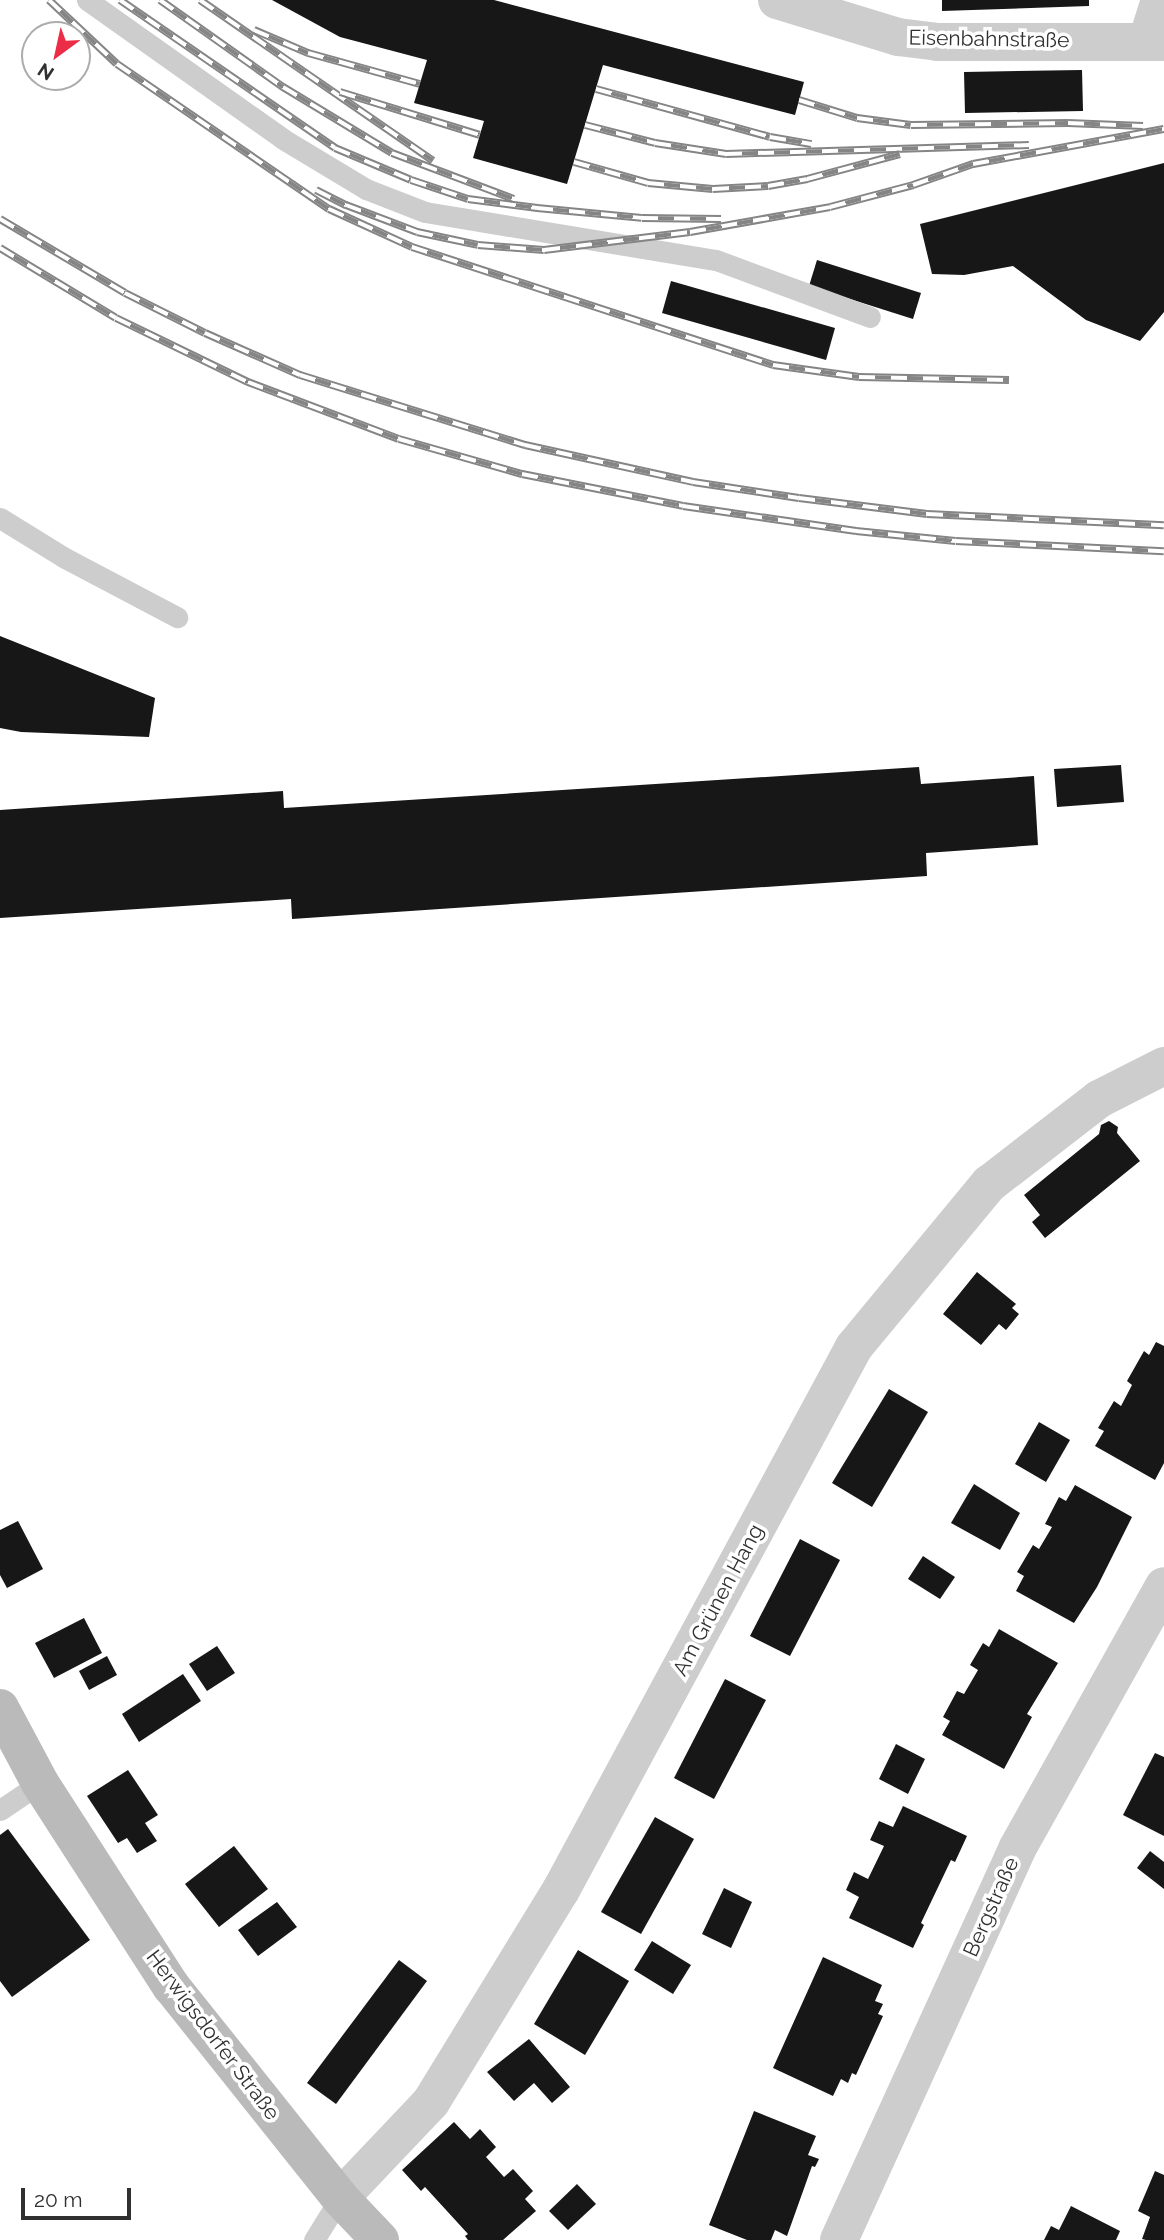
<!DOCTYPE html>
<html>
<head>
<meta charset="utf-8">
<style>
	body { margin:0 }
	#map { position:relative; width:1164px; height:2240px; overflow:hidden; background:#fff; font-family:Raleway,sans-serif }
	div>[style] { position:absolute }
	.building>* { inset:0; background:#171717 }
	.lane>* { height:21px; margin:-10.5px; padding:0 10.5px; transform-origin:10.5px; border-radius:10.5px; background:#cdcdcd }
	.street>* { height:38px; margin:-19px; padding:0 19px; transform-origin:19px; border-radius:19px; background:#cdcdcd }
	.secondary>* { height:38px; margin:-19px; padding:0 19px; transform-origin:19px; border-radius:19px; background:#bababa }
	.rail>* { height:8px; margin-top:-4px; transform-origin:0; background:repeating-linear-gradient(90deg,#fff 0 16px,#858585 0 32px); box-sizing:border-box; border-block:2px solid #858585 }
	span { translate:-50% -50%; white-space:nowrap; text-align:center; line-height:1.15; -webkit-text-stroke:7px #fff; paint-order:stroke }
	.street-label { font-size:21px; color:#303030 }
	.north { position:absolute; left:21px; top:21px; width:70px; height:70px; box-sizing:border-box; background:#fff; border:2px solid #acacac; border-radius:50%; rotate:213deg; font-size:19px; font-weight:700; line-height:28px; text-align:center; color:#303030 }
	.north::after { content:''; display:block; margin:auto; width:24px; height:32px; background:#ec2d47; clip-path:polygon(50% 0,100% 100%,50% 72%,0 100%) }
	.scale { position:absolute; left:21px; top:2188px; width:110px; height:32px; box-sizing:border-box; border:4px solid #303030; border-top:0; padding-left:9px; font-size:21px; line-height:24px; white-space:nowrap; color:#303030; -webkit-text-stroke:5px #fff; paint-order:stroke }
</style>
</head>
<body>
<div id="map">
	<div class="building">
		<div style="clip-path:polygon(272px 0,494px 0,804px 82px,795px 115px,603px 65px,567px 184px,473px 158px,484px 121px,414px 103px,427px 60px,340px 37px)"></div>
		<div style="clip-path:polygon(942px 0,1089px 0,1089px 6px,942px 11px)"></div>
		<div style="clip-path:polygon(1082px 70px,1083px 111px,965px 113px,964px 72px)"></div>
		<div style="clip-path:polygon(1164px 163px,1164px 312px,1140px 341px,1086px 320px,1013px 266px,964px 275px,932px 274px,920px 224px)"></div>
		<div style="clip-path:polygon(817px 260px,921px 293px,913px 319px,809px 286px)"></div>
		<div style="clip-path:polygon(671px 281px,835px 328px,826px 360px,662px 313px)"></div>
		<div style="clip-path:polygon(0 636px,155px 698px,149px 737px,21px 732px,0 728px)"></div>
		<div style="clip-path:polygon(1121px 765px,1124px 802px,1057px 807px,1054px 769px)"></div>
		<div style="clip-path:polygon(919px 767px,921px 784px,1034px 776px,1038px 845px,926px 853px,927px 876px,292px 919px,291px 899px,0 918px,0 810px,283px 791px,284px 808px)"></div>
		<div style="clip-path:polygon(1109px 1121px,1118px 1127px,1117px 1133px,1140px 1161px,1045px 1238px,1032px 1222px,1040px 1215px,1024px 1195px,1099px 1134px,1101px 1125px)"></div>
		<div style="clip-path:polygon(977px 1272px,1016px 1304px,1012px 1308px,1019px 1314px,1006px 1330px,999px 1324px,981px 1345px,943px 1314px)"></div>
		<div style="clip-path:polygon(1156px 1342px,1164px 1346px,1164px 1463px,1155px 1480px,1095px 1446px,1104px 1431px,1098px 1428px,1114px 1401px,1121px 1406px,1132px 1385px,1127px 1381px,1144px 1351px,1149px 1355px)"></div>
		<div style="clip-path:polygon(889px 1389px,928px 1412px,872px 1507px,832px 1483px)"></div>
		<div style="clip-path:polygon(1039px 1422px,1070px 1440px,1046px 1482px,1015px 1464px)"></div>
		<div style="clip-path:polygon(974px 1484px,1020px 1513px,1000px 1550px,951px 1523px)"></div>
		<div style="clip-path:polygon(1075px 1485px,1132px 1517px,1097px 1587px,1074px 1623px,1016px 1591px,1024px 1576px,1017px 1572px,1033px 1545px,1039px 1549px,1052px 1527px,1045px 1524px,1059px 1497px,1066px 1501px)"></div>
		<div style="clip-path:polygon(18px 1521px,43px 1569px,7px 1588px,0 1575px,0 1530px)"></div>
		<div style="clip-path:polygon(800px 1539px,840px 1560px,790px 1656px,750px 1636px)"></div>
		<div style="clip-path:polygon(923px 1556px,955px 1577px,940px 1599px,908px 1579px)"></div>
		<div style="clip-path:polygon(84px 1618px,102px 1653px,54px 1678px,35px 1643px)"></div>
		<div style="clip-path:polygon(999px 1629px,1058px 1663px,1027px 1714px,1032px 1717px,1004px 1769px,942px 1735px,950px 1721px,943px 1717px,957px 1691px,964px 1694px,978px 1670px,970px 1665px,983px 1643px,989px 1647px)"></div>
		<div style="clip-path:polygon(217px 1646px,235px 1673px,207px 1691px,189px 1664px)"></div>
		<div style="clip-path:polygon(107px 1656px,117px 1675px,89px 1690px,79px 1671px)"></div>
		<div style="clip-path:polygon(183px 1674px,201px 1701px,139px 1742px,122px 1714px)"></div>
		<div style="clip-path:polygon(725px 1679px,766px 1700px,714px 1799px,674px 1778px)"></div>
		<div style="clip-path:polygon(896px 1744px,925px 1759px,908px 1794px,879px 1779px)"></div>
		<div style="clip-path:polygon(1155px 1753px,1164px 1757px,1164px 1836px,1123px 1815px)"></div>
		<div style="clip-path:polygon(128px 1770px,158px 1815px,145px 1823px,157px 1841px,137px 1853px,127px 1838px,118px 1843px,87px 1796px)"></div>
		<div style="clip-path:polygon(903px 1806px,967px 1836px,955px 1862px,951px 1860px,921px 1923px,924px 1925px,913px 1948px,849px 1918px,859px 1897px,846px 1890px,854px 1872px,868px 1879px,884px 1846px,870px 1840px,879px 1821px,893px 1827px)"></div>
		<div style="clip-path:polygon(655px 1817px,694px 1839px,641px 1934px,601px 1912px)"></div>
		<div style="clip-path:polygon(8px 1829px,90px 1940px,12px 1997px,0 1981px,0 1835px)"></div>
		<div style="clip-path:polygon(234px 1846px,268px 1889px,219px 1927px,185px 1884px)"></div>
		<div style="clip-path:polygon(1150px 1851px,1164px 1862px,1164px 1889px,1137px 1868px)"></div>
		<div style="clip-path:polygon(724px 1888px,752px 1902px,731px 1948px,702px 1934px)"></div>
		<div style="clip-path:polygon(277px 1902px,297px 1927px,258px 1956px,238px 1930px)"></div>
		<div style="clip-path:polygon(652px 1941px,691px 1965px,673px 1994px,634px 1970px)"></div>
		<div style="clip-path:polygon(578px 1950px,629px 1981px,585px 2055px,534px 2024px)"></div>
		<div style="clip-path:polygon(823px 1957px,882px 1985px,875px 2001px,883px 2004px,878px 2014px,883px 2016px,856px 2075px,852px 2073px,848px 2083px,841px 2079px,833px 2096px,773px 2068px)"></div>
		<div style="clip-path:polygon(399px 1960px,427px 1981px,336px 2104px,307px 2083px)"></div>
		<div style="clip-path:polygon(529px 2039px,570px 2087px,552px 2103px,534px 2083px,514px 2101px,487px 2072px)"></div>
		<div style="clip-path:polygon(754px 2111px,816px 2136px,808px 2155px,819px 2159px,815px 2167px,812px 2166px,787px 2236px,775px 2230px,771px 2240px,747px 2240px,709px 2225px)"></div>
		<div style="clip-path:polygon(454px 2122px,470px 2139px,480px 2129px,496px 2147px,486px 2157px,504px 2177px,513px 2169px,533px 2191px,525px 2199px,536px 2211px,503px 2240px,468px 2240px,465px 2236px,468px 2234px,425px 2187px,421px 2191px,402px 2170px)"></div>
		<div style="clip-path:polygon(1155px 2171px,1164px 2175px,1164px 2240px,1146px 2240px,1142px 2239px,1150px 2217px,1138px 2211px)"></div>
		<div style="clip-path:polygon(577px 2184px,596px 2204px,568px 2230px,549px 2211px)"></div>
		<div style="clip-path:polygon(1071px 2206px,1120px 2231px,1116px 2240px,1044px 2240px,1051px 2226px,1059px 2230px)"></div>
	</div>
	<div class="lane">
		<div style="left:87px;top:0;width:240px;rotate:35.3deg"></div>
		<div style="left:283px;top:139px;width:97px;rotate:31.1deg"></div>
		<div style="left:366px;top:189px;width:63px;rotate:21.3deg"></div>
		<div style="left:425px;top:212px;width:295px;rotate:9.4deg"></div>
		<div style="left:716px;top:260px;width:164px;rotate:20.3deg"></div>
		<div style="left:0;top:518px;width:76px;rotate:31.6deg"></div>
		<div style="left:65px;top:558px;width:127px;rotate:27.8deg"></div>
		<div style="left:0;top:1810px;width:48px;rotate:-34deg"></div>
		<div style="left:314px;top:2240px;width:49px;rotate:-58.2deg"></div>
	</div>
	<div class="street">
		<div style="left:777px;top:0;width:127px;rotate:17deg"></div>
		<div style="left:898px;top:37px;width:39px;rotate:7deg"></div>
		<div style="left:937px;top:42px;width:227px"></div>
		<div style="left:1147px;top:41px;width:43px;rotate:-72.4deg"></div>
		<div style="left:340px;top:2198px;width:132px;rotate:-46.5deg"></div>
		<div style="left:431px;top:2102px;width:249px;rotate:-58.5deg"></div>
		<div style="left:561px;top:1890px;width:617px;rotate:-61.65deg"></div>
		<div style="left:854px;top:1347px;width:212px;rotate:-50.4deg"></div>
		<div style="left:989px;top:1184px;width:139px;rotate:-37.7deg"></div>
		<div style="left:1099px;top:1099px;width:73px;rotate:-26.9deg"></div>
		<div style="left:839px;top:2240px;width:430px;rotate:-65.5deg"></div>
		<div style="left:1017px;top:1849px;width:301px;rotate:-60.8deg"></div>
	</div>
	<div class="secondary">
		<div style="left:0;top:1708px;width:85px;rotate:61.9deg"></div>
		<div style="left:40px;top:1783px;width:242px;rotate:57.2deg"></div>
		<div style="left:171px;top:1986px;width:271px;rotate:51.4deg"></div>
		<div style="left:340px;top:2198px;width:58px;rotate:46.4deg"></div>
	</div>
	<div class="rail">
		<div style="left:49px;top:0;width:93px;rotate:43.3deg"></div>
		<div style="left:117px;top:64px;width:257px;rotate:34.4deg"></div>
		<div style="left:329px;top:209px;width:91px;rotate:24.6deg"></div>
		<div style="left:412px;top:247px;width:380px;rotate:18.1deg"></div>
		<div style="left:773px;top:365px;width:87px;rotate:7.9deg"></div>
		<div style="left:859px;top:377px;width:150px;rotate:1.1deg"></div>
		<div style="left:120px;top:0;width:261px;rotate:34.5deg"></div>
		<div style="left:335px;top:148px;width:82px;rotate:22.8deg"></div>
		<div style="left:411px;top:180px;width:60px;rotate:18.4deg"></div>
		<div style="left:468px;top:199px;width:70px;rotate:7.4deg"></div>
		<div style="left:537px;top:208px;width:105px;rotate:5.4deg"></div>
		<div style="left:642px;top:218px;width:79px;rotate:0.7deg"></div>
		<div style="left:160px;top:0;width:151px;rotate:35.3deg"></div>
		<div style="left:283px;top:87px;width:127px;rotate:31.2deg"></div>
		<div style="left:392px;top:153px;width:130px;rotate:20.7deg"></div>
		<div style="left:200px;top:0;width:283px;rotate:34.6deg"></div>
		<div style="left:254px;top:30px;width:59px;rotate:23.1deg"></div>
		<div style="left:308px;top:53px;width:116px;rotate:15.5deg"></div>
		<div style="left:596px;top:89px;width:180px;rotate:15.4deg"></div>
		<div style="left:770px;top:137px;width:42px;rotate:9.7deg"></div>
		<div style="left:340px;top:92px;width:146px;rotate:17.1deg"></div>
		<div style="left:799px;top:100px;width:61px;rotate:17.2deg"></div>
		<div style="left:857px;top:118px;width:54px;rotate:7.4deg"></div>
		<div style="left:911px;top:125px;width:157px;rotate:-0.7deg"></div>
		<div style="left:1068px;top:123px;width:75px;rotate:2.3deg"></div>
		<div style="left:585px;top:125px;width:72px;rotate:14.4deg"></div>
		<div style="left:655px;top:143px;width:72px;rotate:8.8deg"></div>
		<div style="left:726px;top:154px;width:303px;rotate:-1.7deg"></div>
		<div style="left:574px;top:162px;width:77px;rotate:15.8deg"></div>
		<div style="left:648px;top:183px;width:65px;rotate:5.3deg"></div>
		<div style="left:713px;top:189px;width:55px;rotate:-3.1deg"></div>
		<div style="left:768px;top:186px;width:40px;rotate:-10deg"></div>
		<div style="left:807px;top:179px;width:96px;rotate:-15deg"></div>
		<div style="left:316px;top:190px;width:34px;rotate:27deg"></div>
		<div style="left:346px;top:205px;width:76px;rotate:20.8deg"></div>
		<div style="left:417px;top:232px;width:62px;rotate:12deg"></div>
		<div style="left:478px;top:245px;width:66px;rotate:4.3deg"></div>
		<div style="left:544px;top:250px;width:147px;rotate:-7deg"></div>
		<div style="left:690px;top:232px;width:142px;rotate:-10.1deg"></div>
		<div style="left:830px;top:207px;width:86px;rotate:-14.8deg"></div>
		<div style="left:913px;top:185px;width:64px;rotate:-19.3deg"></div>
		<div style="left:973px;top:164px;width:194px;rotate:-10.4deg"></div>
		<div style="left:0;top:219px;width:145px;rotate:30.6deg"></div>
		<div style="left:125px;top:293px;width:89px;rotate:26.6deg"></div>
		<div style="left:205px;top:333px;width:104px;rotate:23.9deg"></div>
		<div style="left:300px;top:375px;width:236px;rotate:17.3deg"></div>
		<div style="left:525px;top:445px;width:172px;rotate:12.4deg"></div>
		<div style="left:693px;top:482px;width:107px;rotate:8.6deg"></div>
		<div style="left:799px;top:498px;width:129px;rotate:7.1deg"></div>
		<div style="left:927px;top:514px;width:237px;rotate:2.7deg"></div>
		<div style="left:0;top:248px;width:135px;rotate:31.1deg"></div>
		<div style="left:116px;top:318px;width:147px;rotate:25.9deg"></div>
		<div style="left:248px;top:382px;width:161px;rotate:20.7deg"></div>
		<div style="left:399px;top:439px;width:128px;rotate:15.9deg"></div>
		<div style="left:522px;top:474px;width:164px;rotate:11.2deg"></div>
		<div style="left:683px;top:506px;width:175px;rotate:8.2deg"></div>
		<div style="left:856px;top:531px;width:100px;rotate:5.7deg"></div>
		<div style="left:956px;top:541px;width:208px;rotate:2.8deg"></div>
	</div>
	<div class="street-label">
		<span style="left:989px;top:39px;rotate:1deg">Eisenbahnstraße</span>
		<span style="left:718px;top:1600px;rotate:-62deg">Am Grünen Hang</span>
		<span style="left:991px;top:1907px;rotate:-66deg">Bergstraße</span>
		<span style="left:213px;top:2035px;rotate:53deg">Herwigsdorfer Straße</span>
	</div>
	<div class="north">N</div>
	<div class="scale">20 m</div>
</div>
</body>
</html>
